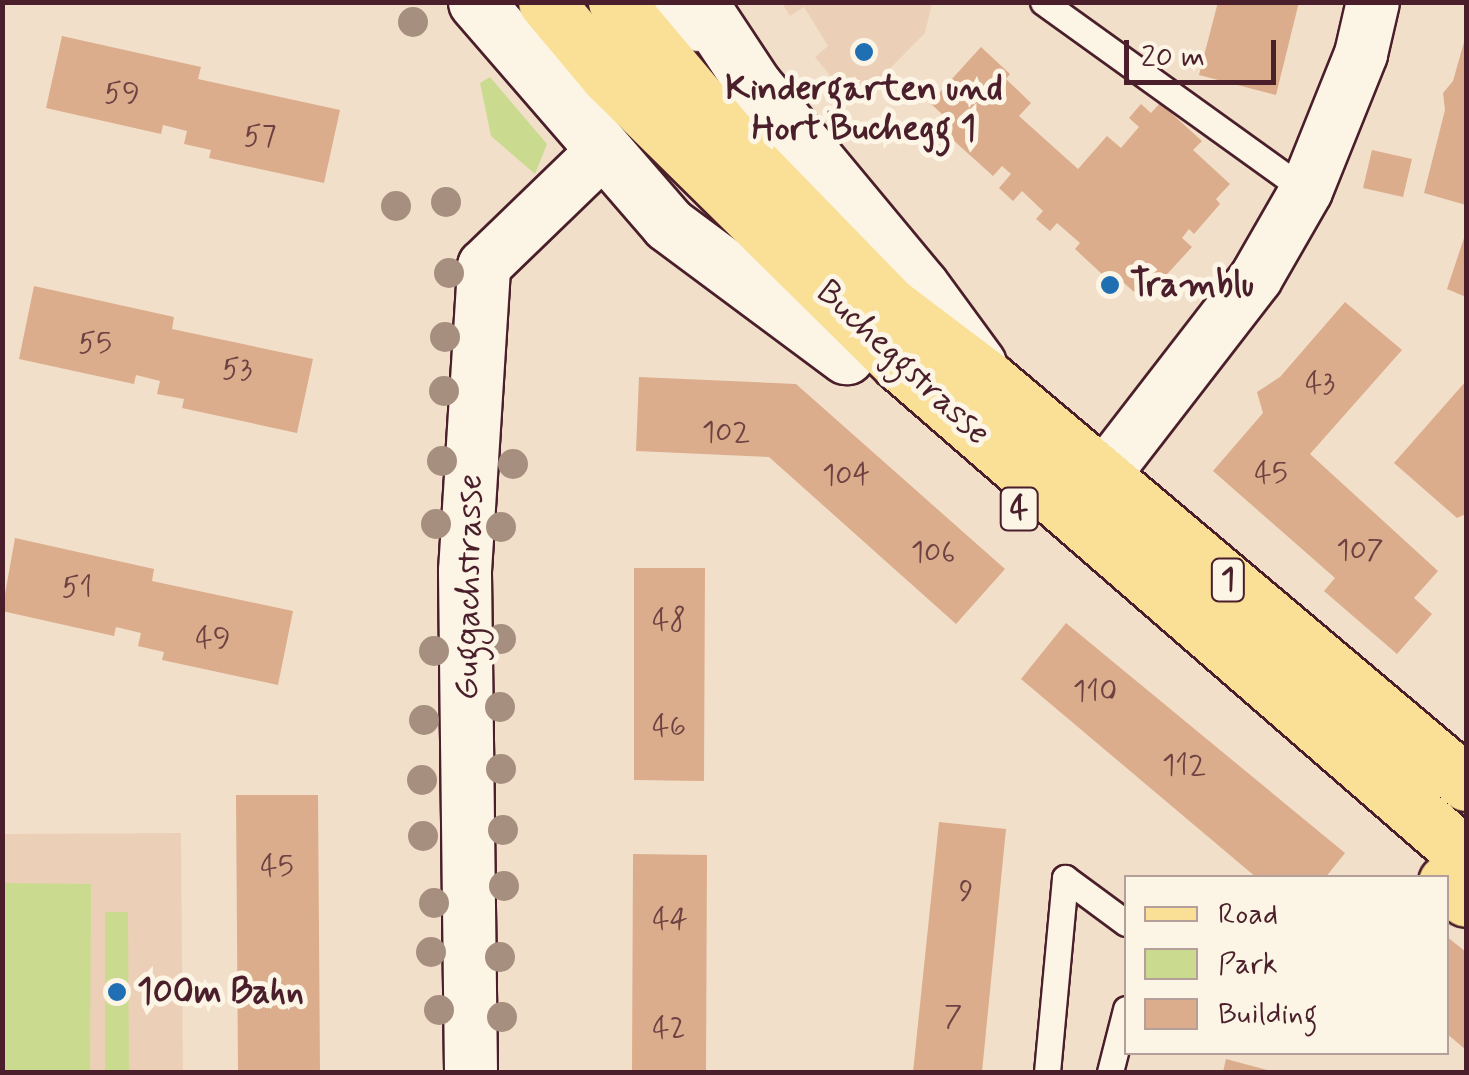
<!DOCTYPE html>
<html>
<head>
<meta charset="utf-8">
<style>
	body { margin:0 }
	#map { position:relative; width:1469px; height:1075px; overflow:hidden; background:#f2dfca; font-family:Mynerve,sans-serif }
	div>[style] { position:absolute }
	.built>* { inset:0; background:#ebd0b7 }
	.green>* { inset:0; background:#cadb8f }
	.building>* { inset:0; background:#dbad8c }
	.roads { filter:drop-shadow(2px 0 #4a1f2b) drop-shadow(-2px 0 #4a1f2b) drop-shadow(0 2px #4a1f2b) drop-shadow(0 -2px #4a1f2b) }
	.lane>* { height:25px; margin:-12.5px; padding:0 12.5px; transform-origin:12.5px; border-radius:12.5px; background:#fcf5e5 }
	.street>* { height:52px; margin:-26px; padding:0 26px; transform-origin:26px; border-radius:26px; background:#fcf5e5 }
	.secondary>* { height:55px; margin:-27.5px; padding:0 27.5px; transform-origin:27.5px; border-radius:27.5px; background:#fcf5e5 }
	.primary>* { height:55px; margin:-27.5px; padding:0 27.5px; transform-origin:27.5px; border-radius:27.5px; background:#fadf96 }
	.trees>* { width:30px; height:30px; margin:-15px; border-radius:50%; background:#a78f80 }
	.dots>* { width:28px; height:28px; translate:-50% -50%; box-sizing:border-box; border:5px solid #fcf5e5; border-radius:50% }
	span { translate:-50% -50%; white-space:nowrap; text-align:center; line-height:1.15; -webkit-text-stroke:10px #fcf5e5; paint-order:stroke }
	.number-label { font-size:30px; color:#6e4243 }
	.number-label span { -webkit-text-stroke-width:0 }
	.shield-label span { padding:2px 8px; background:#fcf5e5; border:2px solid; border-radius:8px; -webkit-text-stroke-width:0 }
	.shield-label { font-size:32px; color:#4a1f2b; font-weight:700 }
	.poi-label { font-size:35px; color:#4a1f2b; font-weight:700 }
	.left { translate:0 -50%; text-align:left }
	.street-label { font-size:35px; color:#4a1f2b }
	.frame { position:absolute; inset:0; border:5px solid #4a1f2b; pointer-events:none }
	.legend { position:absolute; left:1124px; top:875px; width:325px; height:180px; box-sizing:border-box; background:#fcf5e5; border:2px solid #b59f9b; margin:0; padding:12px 18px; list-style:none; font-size:30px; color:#4a1f2b }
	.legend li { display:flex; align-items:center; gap:20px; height:50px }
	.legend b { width:50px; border:2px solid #b59f9b }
	.scale { position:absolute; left:1124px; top:40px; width:152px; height:45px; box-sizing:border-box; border:5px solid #4a1f2b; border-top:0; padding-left:12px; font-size:30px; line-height:35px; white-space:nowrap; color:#4a1f2b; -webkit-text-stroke:8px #fcf5e5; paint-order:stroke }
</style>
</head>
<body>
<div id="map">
	<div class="built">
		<div style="clip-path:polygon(782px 3px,932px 3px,925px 33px,854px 105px,815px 57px,828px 46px,804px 7px,790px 16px)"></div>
		<div style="clip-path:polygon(181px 833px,183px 1072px,3px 1072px,2px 834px)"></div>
	</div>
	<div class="green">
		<div style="clip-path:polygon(490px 77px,547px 144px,535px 174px,491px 136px,480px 83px)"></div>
		<div style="clip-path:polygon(3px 883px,91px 884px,90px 1072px,3px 1072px)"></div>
		<div style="clip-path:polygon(105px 912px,128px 912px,129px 1072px,105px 1072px)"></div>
	</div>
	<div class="building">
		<div style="clip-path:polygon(1218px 2px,1299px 2px,1276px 95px,1199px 75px)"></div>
		<div style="clip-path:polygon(1466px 35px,1466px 205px,1424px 193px,1445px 110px,1443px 93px,1453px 81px)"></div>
		<div style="clip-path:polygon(62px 36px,201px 67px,198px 79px,340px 110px,324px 183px,209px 158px,211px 150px,184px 144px,187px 131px,163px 125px,161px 134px,46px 108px)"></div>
		<div style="clip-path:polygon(981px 47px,1010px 74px,1006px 79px,1031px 103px,1019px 116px,1078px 169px,1107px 136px,1121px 148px,1139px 127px,1129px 118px,1141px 104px,1151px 113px,1160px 103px,1202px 141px,1193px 150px,1230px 184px,1216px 199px,1220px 204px,1194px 234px,1189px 229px,1182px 238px,1192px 247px,1158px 284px,1149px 276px,1134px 292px,1124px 283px,1114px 295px,1098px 281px,1103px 275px,1075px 249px,1080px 243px,1057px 223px,1050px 231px,1036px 219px,1043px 211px,1022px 191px,1013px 201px,999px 188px,1011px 174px,1002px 166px,993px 176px,952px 139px,947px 144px,931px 129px,943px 115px,930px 103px)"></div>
		<div style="clip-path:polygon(1372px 150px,1412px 159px,1403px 197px,1363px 188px)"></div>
		<div style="clip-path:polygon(1466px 232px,1466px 297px,1447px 289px)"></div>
		<div style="clip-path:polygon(34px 286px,174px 317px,172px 329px,313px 359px,297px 433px,182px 408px,184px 399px,157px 394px,160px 381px,136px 375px,134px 384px,19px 359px)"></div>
		<div style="clip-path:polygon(1345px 302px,1402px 350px,1310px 454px,1438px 571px,1414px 598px,1432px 614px,1397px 654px,1324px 591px,1335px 578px,1213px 471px,1263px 413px,1257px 392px,1280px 377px)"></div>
		<div style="clip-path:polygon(639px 377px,796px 384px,1005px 569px,956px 624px,769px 457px,636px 451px)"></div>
		<div style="clip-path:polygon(1466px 381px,1466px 514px,1457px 518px,1394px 463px)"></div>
		<div style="clip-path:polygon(15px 538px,154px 569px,152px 581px,293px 611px,278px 685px,162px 660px,164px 652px,138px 646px,141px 633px,116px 627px,114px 636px,2px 611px)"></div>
		<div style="clip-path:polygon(634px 568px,705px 568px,704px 781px,634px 780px)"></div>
		<div style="clip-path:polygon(1066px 623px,1345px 853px,1325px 878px,1257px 878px,1021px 679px)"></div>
		<div style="clip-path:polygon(236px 795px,318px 795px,320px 1072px,238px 1072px)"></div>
		<div style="clip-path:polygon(939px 822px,1006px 829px,982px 1072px,913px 1072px)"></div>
		<div style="clip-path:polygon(633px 854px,707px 855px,706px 1072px,632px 1072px)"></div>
		<div style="clip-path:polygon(1446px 936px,1466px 952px,1466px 1050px,1446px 1033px)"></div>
		<div style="clip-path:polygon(1226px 1059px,1271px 1071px,1271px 1072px,1223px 1072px)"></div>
	</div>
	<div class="roads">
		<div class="lane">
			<div style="left:666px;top:2px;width:47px;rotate:50.2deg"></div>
			<div style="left:1043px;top:2px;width:324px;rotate:35.7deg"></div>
			<div style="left:1047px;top:1072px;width:195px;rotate:-84.7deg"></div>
			<div style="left:1065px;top:878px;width:76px;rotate:36.4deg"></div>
			<div style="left:1110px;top:1072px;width:65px;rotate:-75.7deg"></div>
		</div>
		<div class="street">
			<div style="left:1103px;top:476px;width:250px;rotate:-52.3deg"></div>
			<div style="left:1256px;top:278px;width:100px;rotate:-60.1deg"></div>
			<div style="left:1306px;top:191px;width:148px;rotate:-68.1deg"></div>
			<div style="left:1361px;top:54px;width:53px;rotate:-77deg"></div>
			<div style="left:471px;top:1072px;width:501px;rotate:-90.69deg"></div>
			<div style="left:465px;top:571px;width:306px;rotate:-86.4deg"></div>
			<div style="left:484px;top:266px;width:164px;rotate:-44deg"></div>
		</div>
		<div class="secondary">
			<div style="left:476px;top:2px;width:294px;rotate:49.1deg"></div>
			<div style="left:668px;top:224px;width:222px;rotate:36.6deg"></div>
			<div style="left:699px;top:2px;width:100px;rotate:56.5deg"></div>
			<div style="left:754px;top:85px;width:261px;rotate:50.3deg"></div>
			<div style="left:921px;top:286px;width:97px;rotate:53.8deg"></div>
		</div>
		<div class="primary">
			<div style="left:546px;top:2px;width:97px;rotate:50deg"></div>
			<div style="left:608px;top:76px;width:409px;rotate:44.6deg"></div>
			<div style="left:899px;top:363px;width:751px;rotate:41.01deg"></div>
			<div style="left:616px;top:2px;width:209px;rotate:49.8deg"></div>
			<div style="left:751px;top:162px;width:198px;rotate:45.8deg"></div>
			<div style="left:889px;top:304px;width:124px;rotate:37.1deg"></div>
			<div style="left:988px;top:379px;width:626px;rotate:40.2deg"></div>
			<div style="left:1446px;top:882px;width:26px;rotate:40deg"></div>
		</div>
	</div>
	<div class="trees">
		<div style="left:413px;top:22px"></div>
		<div style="left:446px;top:202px"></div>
		<div style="left:396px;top:206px"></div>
		<div style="left:449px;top:273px"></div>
		<div style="left:445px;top:337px"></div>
		<div style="left:444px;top:391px"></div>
		<div style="left:442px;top:461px"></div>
		<div style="left:513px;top:464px"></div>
		<div style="left:436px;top:524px"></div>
		<div style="left:501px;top:527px"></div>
		<div style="left:501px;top:639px"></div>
		<div style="left:434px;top:651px"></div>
		<div style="left:500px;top:707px"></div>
		<div style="left:424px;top:720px"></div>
		<div style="left:501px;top:769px"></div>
		<div style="left:422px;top:780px"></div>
		<div style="left:503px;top:830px"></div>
		<div style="left:423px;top:836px"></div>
		<div style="left:504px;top:886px"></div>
		<div style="left:434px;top:903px"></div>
		<div style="left:431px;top:952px"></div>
		<div style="left:500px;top:957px"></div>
		<div style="left:439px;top:1010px"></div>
		<div style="left:502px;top:1017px"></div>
	</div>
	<div class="dots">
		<div style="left:864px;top:52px;background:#1f6fb2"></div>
		<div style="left:1110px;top:285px;background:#1f6fb2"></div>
		<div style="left:117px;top:992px;background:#1f6fb2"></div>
	</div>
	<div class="number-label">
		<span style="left:122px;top:94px">59</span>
		<span style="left:260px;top:137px">57</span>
		<span style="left:95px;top:344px">55</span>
		<span style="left:237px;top:370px">53</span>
		<span style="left:1320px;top:384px">43</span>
		<span style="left:726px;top:433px">102</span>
		<span style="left:1271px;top:474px">45</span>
		<span style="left:846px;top:476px">104</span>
		<span style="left:1360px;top:551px">107</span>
		<span style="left:933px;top:553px">106</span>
		<span style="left:77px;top:588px">51</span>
		<span style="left:669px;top:621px">48</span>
		<span style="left:213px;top:639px">49</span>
		<span style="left:1095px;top:692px">110</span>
		<span style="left:669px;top:727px">46</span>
		<span style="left:1184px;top:766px">112</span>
		<span style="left:277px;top:867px">45</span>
		<span style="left:966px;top:892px">9</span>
		<span style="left:670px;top:920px">44</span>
		<span style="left:953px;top:1017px">7</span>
		<span style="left:669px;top:1029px">42</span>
	</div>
	<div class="shield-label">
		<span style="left:1019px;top:509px">4</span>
		<span style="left:1228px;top:580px">1</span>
	</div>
	<div class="poi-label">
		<span style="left:864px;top:109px">Kindergarten und<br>Hort Buchegg 1</span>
		<span class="left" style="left:1130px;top:285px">Tramblu</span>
		<span class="left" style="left:137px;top:992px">100m Bahn</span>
	</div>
	<div class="street-label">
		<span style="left:903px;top:363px;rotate:43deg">Bucheggstrasse</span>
		<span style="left:469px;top:587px;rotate:-89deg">Guggachstrasse</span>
	</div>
	<div class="frame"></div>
	<ul class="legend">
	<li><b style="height:12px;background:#fadf96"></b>Road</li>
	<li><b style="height:28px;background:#cadb8f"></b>Park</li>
	<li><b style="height:28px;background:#dbad8c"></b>Building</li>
	</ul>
	<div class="scale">20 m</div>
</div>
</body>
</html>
